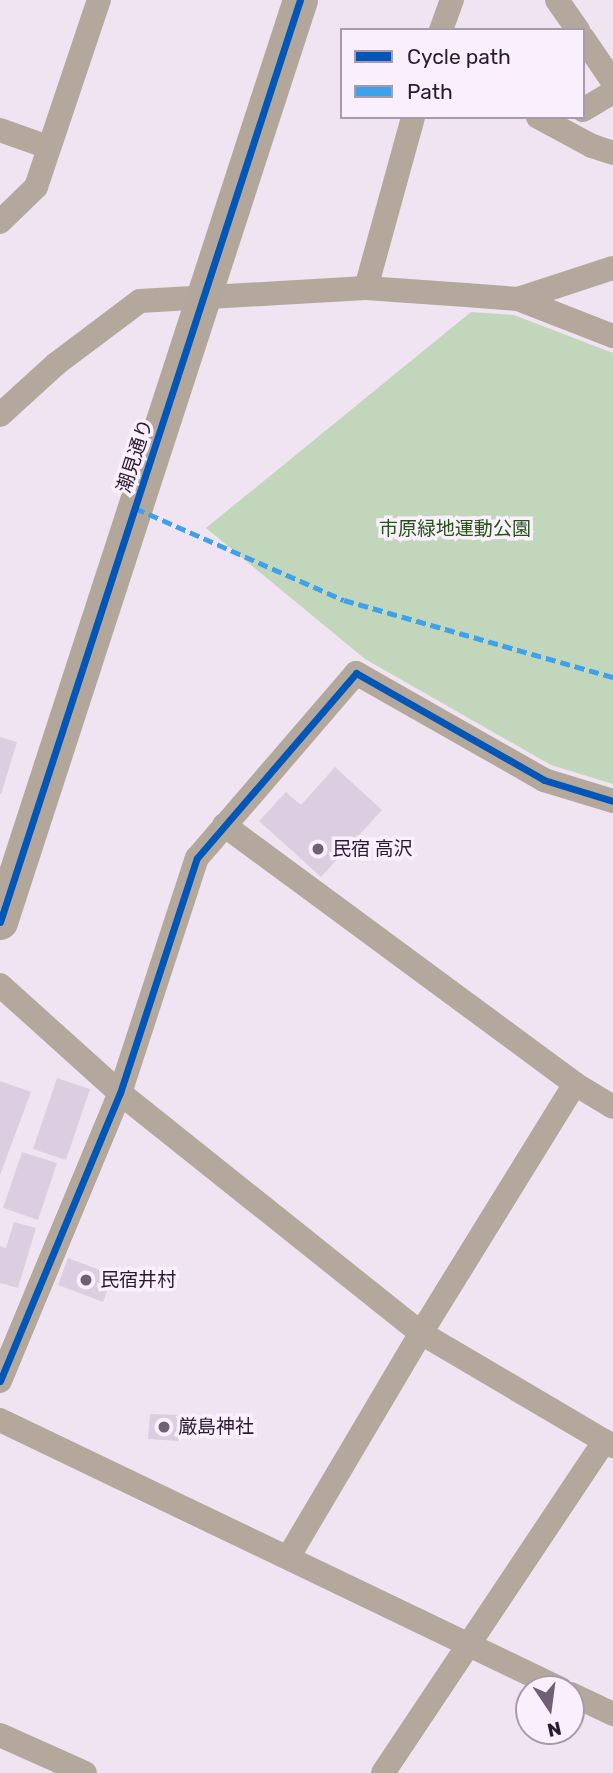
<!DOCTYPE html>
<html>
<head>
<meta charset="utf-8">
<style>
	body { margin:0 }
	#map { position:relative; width:613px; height:1773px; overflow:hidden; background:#f0e4f2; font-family:Rubik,"Noto Sans JP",sans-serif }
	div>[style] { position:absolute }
	.green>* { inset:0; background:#c2d6bc }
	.building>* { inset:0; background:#ddcde1 }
	.street>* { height:24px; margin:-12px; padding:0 12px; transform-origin:12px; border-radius:12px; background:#b4a89d }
	.secondary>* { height:35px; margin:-17.5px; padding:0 17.5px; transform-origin:17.5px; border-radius:17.5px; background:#b3a79b }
	.quiet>* { height:5px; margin-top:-2.5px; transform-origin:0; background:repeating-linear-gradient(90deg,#3ea2eb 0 10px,transparent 0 15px) }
	.cycleway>* { height:7px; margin:-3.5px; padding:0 3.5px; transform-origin:3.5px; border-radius:3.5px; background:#0057b8 }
	.dots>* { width:19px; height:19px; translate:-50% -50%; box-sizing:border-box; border:4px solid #faeffd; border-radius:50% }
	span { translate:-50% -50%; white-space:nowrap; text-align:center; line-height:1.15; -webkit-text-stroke:7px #faeffd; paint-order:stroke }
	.street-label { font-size:19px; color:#2c1932 }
	.park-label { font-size:19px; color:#255316 }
	.poi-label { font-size:19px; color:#2c1932 }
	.left { translate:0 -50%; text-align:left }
	.legend { position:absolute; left:340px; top:28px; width:245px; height:91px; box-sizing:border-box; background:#faeffd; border:2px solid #a899ac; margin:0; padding:9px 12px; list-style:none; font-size:21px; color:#2c1932 }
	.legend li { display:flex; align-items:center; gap:14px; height:35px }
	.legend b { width:35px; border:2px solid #a899ac }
	.north { position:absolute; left:515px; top:1675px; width:70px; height:70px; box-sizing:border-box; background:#faeffd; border:2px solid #a899ac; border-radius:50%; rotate:167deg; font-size:19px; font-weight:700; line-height:28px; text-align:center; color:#2c1932 }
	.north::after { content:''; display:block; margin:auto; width:24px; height:32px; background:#716075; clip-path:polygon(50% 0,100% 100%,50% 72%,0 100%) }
</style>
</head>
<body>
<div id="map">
	<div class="green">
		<div style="clip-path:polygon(471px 312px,514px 315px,613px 353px,613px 784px,551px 765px,365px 659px,206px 528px)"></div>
	</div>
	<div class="building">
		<div style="clip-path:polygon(0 737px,17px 742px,1px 794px,0 794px)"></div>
		<div style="clip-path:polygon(335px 767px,382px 810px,321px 877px,259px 821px,286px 792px,301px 805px)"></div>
		<div style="clip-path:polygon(57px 1078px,90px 1089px,66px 1160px,33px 1149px)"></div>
		<div style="clip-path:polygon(0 1081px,31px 1092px,0 1175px)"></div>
		<div style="clip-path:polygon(22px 1152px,57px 1163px,38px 1220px,3px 1208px)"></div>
		<div style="clip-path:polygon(14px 1222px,36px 1228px,18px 1288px,0 1283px,0 1246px,6px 1248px)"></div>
		<div style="clip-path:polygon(68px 1258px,113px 1275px,103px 1302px,58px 1285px)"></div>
		<div style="clip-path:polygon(150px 1414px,181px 1415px,179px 1441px,148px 1439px)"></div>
	</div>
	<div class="street">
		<div style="left:557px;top:0;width:37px;rotate:55deg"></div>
		<div style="left:441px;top:30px;width:32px;rotate:-70deg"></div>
		<div style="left:583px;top:38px;width:53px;rotate:55.7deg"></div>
		<div style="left:583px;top:110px;width:35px;rotate:-31deg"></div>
		<div style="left:538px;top:117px;width:61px;rotate:28.2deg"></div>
		<div style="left:592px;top:146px;width:22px;rotate:18deg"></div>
		<div style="left:0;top:130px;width:51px;rotate:19.5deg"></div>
		<div style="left:0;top:222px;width:50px;rotate:-44.2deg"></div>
		<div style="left:36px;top:187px;width:197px;rotate:-71.4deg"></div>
		<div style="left:366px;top:288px;width:177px;rotate:-74.6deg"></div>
		<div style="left:518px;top:299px;width:100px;rotate:-18.1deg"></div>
		<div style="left:0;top:415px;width:76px;rotate:-42.3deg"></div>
		<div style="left:56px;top:364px;width:105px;rotate:-36.9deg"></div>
		<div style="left:140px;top:301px;width:226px;rotate:-3.3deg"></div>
		<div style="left:366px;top:288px;width:100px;rotate:4deg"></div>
		<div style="left:466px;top:295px;width:52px;rotate:4.4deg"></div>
		<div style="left:518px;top:299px;width:102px;rotate:21.3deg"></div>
		<div style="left:224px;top:825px;width:436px;rotate:36.4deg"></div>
		<div style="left:575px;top:1084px;width:44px;rotate:31.2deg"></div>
		<div style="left:0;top:985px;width:161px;rotate:42deg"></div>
		<div style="left:120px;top:1093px;width:385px;rotate:38.6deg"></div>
		<div style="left:421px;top:1333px;width:223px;rotate:30.5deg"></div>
		<div style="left:0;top:1381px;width:312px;rotate:-67.4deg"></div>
		<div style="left:120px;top:1093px;width:247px;rotate:-71.9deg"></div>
		<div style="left:197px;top:858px;width:244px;rotate:-49.3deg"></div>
		<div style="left:356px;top:673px;width:216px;rotate:29.6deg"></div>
		<div style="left:544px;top:780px;width:72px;rotate:16.9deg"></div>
		<div style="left:0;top:1420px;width:622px;rotate:25.62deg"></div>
		<div style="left:289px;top:1556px;width:259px;rotate:-59.4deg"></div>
		<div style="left:421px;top:1333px;width:293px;rotate:-58.3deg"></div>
		<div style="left:571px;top:1694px;width:47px;rotate:25.5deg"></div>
		<div style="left:0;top:1735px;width:93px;rotate:24.1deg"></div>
		<div style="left:383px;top:1773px;width:399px;rotate:-56.3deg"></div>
	</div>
	<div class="secondary">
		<div style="left:0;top:922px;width:970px;rotate:-71.98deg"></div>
	</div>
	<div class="quiet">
		<div style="left:135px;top:508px;width:228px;rotate:23.8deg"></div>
		<div style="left:344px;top:600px;width:280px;rotate:16deg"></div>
	</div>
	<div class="cycleway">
		<div style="left:0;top:922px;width:970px;rotate:-71.98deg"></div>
		<div style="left:0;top:1381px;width:312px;rotate:-67.4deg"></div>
		<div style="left:120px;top:1093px;width:247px;rotate:-71.9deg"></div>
		<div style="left:197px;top:858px;width:244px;rotate:-49.3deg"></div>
		<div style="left:356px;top:673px;width:216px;rotate:29.6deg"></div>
		<div style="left:544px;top:780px;width:72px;rotate:16.9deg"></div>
	</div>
	<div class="dots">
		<div style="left:318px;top:849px;background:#716075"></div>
		<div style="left:86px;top:1280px;background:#716075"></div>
		<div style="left:164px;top:1427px;background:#716075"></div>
	</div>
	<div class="street-label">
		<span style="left:135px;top:456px;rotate:-72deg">潮見通り</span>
	</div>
	<div class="park-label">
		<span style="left:455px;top:529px">市原緑地運動公園</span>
	</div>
	<div class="poi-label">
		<span class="left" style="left:332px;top:849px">民宿 高沢</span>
		<span class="left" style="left:100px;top:1280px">民宿井村</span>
		<span class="left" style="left:178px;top:1427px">厳島神社</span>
	</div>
	<ul class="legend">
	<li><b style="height:9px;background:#0057b8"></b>Cycle path</li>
	<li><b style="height:9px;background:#3ea2eb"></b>Path</li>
	</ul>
	<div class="north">N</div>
</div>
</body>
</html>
